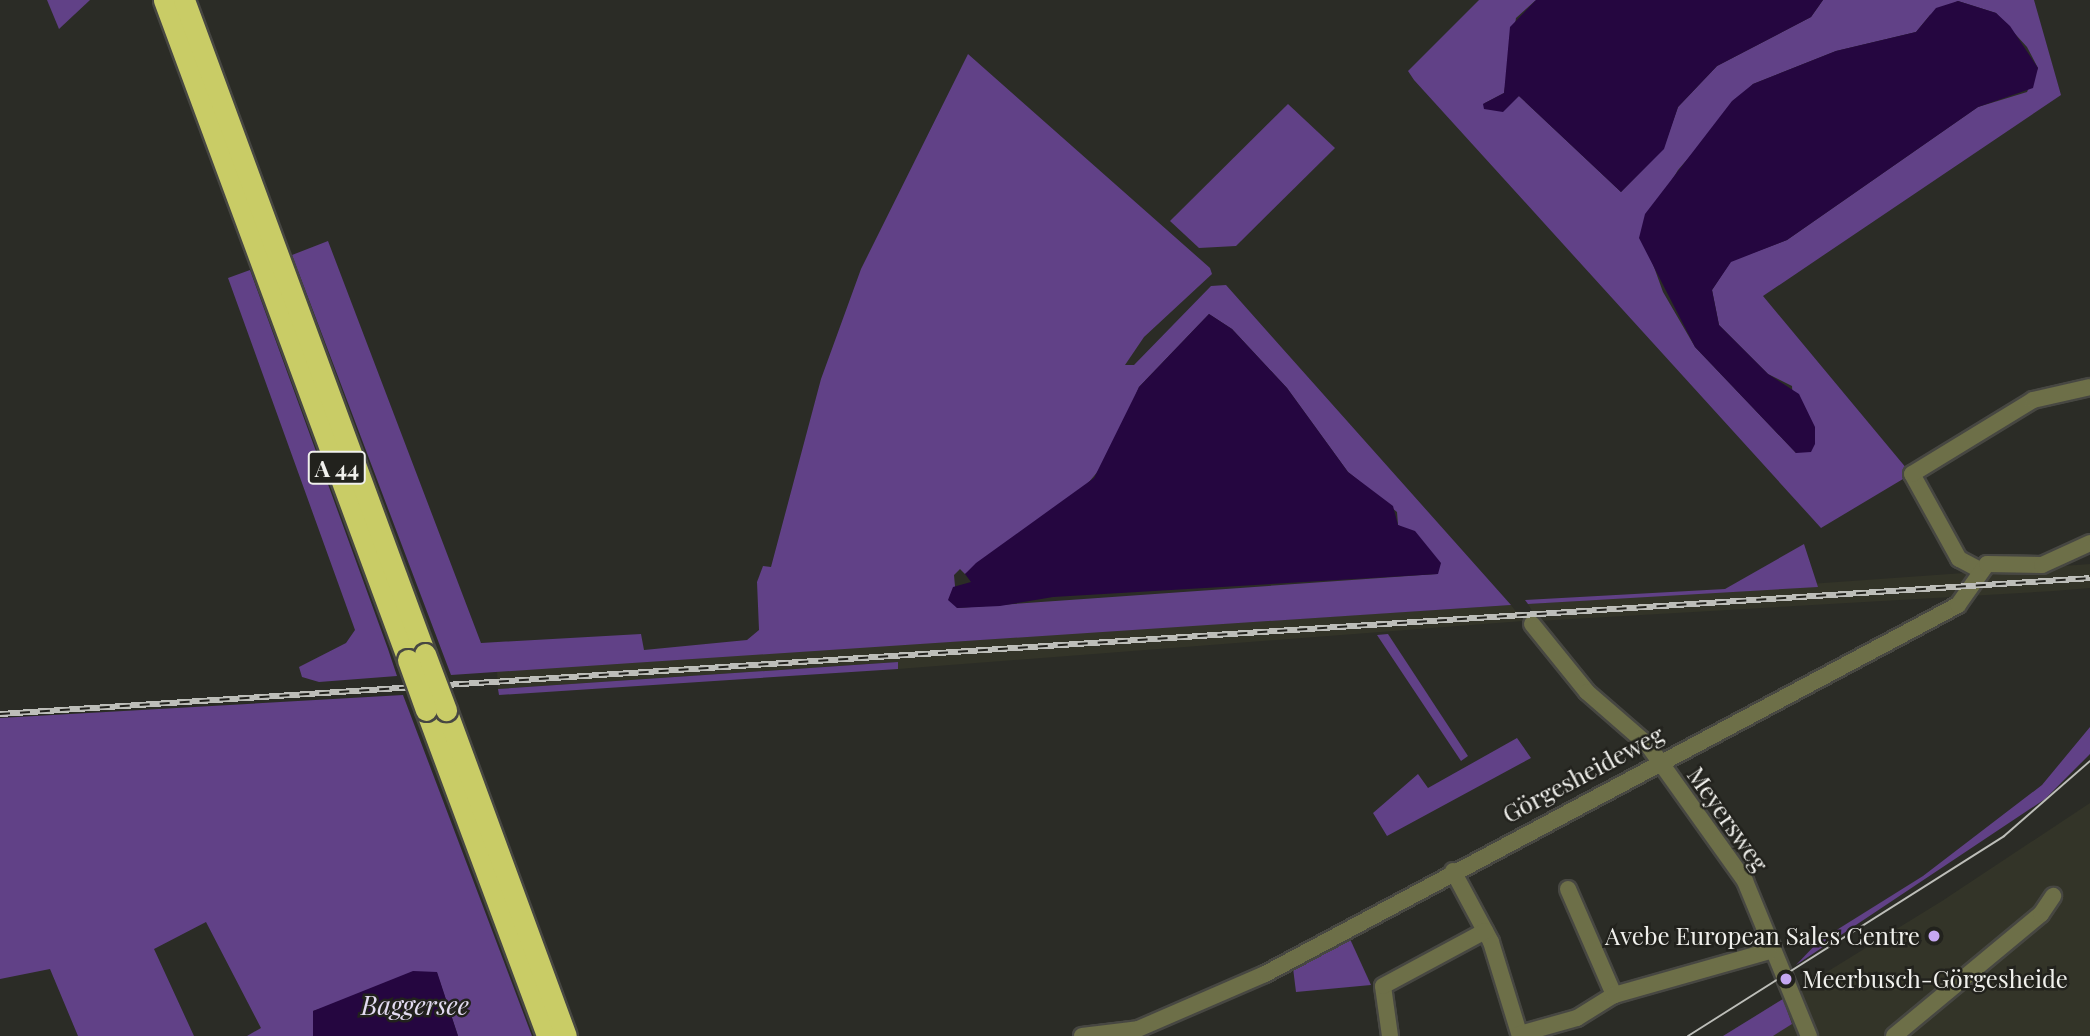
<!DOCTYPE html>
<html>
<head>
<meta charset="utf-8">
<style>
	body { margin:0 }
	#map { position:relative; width:2090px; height:1036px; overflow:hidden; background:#2b2c26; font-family:"Playfair Display",serif }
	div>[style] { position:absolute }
	.built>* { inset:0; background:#333428 }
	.green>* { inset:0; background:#614187 }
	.water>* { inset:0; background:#250640 }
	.roads { filter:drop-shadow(2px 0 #474742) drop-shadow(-2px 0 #474742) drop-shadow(0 2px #474742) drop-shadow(0 -2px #474742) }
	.minor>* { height:16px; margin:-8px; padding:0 8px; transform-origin:8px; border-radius:8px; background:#6d6f48 }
	.highway>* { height:21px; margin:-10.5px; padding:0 10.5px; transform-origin:10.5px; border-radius:10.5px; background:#c9cc66 }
	.tram>* { height:2px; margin:-1px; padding:0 1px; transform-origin:1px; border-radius:1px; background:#bdbeb9 }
	.rail>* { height:6px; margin-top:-3px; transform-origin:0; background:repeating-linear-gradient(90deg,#22221d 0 10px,#bdbeb9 0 20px); box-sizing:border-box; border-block:2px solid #bdbeb9 }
	.bridges { filter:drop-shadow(2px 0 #474742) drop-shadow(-2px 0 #474742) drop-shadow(0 2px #474742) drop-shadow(0 -2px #474742) }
	.highway-bridge>* { height:21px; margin:-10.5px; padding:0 10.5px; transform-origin:10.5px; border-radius:10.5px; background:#c9cc66 }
	.dots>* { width:19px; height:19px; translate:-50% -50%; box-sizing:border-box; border:4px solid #22221d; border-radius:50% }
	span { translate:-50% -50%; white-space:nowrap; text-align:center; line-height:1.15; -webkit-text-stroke:5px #22221d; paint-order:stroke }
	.shield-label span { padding:2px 5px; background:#22221d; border:2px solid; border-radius:5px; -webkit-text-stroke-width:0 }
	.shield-label { font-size:23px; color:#f0f0ec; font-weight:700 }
	.street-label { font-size:24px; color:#f0f0ec }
	.poi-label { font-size:24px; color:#f0f0ec }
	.right { translate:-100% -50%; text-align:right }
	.left { translate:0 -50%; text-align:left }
	.water-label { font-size:26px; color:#e3dbf1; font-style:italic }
</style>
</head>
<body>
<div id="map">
	<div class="built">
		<div style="clip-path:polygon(2090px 564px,2090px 588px,2054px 591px,1538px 621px,1528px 604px)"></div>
		<div style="clip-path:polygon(1511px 605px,1523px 621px,898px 669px,897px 662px,498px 689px,497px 670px)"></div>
		<div style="clip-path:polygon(2090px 803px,2090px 1036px,1723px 1036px,1942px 901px)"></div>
	</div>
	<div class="green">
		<div style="clip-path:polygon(47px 0,90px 0,59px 29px)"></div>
		<div style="clip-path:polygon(evenodd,1479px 0,1536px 0,1516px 18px,1504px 93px,1483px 104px,1519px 96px,1621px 192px,1663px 149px,1678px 107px,1717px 66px,1811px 17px,1823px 0,2034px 0,2061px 95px,1763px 296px,1907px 469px,1903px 479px,1821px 528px,1414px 80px,1408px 71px,1479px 0,1958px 1px,1996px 13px,2027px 47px,2038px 68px,2027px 92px,1978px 107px,1787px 240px,1731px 261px,1712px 290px,1719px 325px,1768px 374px,1792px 386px,1796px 453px,1695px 347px,1663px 292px,1641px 231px,1678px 170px,1753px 84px,1836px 51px,1916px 32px,1930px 15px,1958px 1px)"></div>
		<div style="clip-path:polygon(evenodd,968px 54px,1210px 268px,1212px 274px,1144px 337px,1125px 365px,1134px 365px,1211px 286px,1226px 285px,1511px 605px,451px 675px,292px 255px,328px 241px,481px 643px,641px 634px,644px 650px,747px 640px,759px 630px,757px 582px,763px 566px,771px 567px,821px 379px,861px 269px,968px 54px,1209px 314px,1232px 329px,1287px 388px,1348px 472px,1397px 512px,1398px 525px,1410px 532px,1437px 574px,957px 608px,954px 575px,960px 569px,965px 574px,1078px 495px,1110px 457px,1139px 387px,1209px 314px)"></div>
		<div style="clip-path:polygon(1288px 104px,1335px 148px,1236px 246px,1199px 248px,1170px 221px)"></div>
		<div style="clip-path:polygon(250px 270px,388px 649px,397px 676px,319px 682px,302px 677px,299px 667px,346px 643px,355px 630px,228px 278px)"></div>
		<div style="clip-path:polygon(1804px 544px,1818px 587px,1528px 604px,1525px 600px,1725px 589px)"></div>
		<div style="clip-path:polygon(1388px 634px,1468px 756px,1461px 761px,1377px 635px)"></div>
		<div style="clip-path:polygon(898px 662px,898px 669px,499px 695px,498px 689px)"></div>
		<div style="clip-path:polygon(403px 695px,532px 1036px,458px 1036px,437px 973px,313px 1011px,313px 1036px,247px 1036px,261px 1028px,206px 922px,154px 949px,194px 1036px,78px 1036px,50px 969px,0 979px,0 718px)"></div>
		<div style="clip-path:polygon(2090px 727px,2090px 754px,2045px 799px,1796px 965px,1819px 941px,1923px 876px,2042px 785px)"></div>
		<div style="clip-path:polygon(1517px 738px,1531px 758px,1387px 836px,1373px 813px,1418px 774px,1428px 788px)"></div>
		<div style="clip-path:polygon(1350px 939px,1371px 985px,1296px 992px,1293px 968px)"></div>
		<div style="clip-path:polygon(1783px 999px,1792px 1024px,1773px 1036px,1723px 1036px)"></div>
	</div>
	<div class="water">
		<div style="clip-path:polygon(1536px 0,1823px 0,1811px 17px,1717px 66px,1678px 107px,1664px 149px,1621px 192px,1519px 96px,1503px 112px,1484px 109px,1483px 104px,1504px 93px,1510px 27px)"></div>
		<div style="clip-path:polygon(1958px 1px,1996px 13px,2010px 26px,2038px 68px,2033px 88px,1978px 107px,1787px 240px,1731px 262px,1712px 290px,1719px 325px,1768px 374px,1799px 394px,1815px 427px,1815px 444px,1811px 452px,1796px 453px,1695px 347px,1639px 238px,1645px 214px,1732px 101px,1753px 84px,1836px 51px,1916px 32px,1936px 8px)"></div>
		<div style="clip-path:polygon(1209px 314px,1232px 329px,1287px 388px,1348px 472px,1393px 506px,1398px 525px,1415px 531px,1441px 563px,1438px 574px,1053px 597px,1000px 606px,957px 608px,948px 600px,953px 587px,971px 582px,965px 574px,976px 563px,1094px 478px,1139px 387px)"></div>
		<div style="clip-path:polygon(413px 971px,437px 972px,458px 1036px,313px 1036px,313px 1011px)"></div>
	</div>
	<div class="roads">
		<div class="minor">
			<div style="left:1980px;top:570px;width:24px;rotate:-152deg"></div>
			<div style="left:1959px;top:559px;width:97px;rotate:-118.9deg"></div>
			<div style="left:1912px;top:474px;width:142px;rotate:-31.4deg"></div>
			<div style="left:2033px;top:400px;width:58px;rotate:-12.8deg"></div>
			<div style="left:1532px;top:624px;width:87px;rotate:51deg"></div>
			<div style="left:1587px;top:692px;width:81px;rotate:41deg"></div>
			<div style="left:1648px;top:745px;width:167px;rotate:54.5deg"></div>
			<div style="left:1745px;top:881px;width:168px;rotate:67.6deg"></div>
			<div style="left:1453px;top:871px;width:81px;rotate:61.8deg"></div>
			<div style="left:1491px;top:942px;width:98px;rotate:72.9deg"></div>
			<div style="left:1568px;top:889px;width:116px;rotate:66.5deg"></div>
			<div style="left:1520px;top:1034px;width:59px;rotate:-15.7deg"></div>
			<div style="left:1577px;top:1018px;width:44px;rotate:-31.9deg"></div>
			<div style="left:1614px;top:995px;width:161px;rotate:-15.8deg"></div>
			<div style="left:1082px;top:1036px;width:56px;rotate:-7.1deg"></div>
			<div style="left:1138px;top:1029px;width:138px;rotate:-23.4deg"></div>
			<div style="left:1265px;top:974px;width:785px;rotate:-28.03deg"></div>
			<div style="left:1958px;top:605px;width:50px;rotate:-54.7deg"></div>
			<div style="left:1987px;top:564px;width:55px;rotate:1deg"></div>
			<div style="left:2042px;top:565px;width:53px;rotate:-24.6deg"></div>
			<div style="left:1390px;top:1036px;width:50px;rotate:-98deg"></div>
			<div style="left:1383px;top:986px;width:116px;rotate:-28.3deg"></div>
			<div style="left:1894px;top:1036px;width:191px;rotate:-39.7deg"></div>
			<div style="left:2041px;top:914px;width:22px;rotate:-56deg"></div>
		</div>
		<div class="highway">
			<div style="left:164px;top:0;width:704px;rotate:69.71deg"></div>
			<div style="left:184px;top:0;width:697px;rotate:69.77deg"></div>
			<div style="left:426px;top:710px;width:348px;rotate:69.6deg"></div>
			<div style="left:446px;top:710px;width:347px;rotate:69.8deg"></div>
		</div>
	</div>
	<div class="tram">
		<div style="left:1688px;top:1036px;width:374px;rotate:-32.3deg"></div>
		<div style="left:2004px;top:836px;width:114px;rotate:-41.1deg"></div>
	</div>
	<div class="rail">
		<div style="left:0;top:714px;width:2094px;rotate:-3.72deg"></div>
	</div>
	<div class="bridges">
		<div class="highway-bridge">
			<div style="left:425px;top:654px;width:60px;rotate:69.4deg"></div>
			<div style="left:408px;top:660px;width:53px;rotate:70.2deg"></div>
		</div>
	</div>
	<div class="dots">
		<div style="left:1934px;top:936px;background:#c5a7f1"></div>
		<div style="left:1786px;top:979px;background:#c5a7f1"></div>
	</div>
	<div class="shield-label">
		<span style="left:337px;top:468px">A 44</span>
	</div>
	<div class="street-label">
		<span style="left:1583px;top:774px;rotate:-28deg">Görgesheideweg</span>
		<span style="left:1728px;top:819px;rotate:55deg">Meyersweg</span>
	</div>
	<div class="poi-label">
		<span class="right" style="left:1920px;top:936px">Avebe European Sales Centre</span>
		<span class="left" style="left:1802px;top:979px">Meerbusch-Görgesheide</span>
	</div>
	<div class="water-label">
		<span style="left:415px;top:1005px">Baggersee</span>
	</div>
</div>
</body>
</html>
